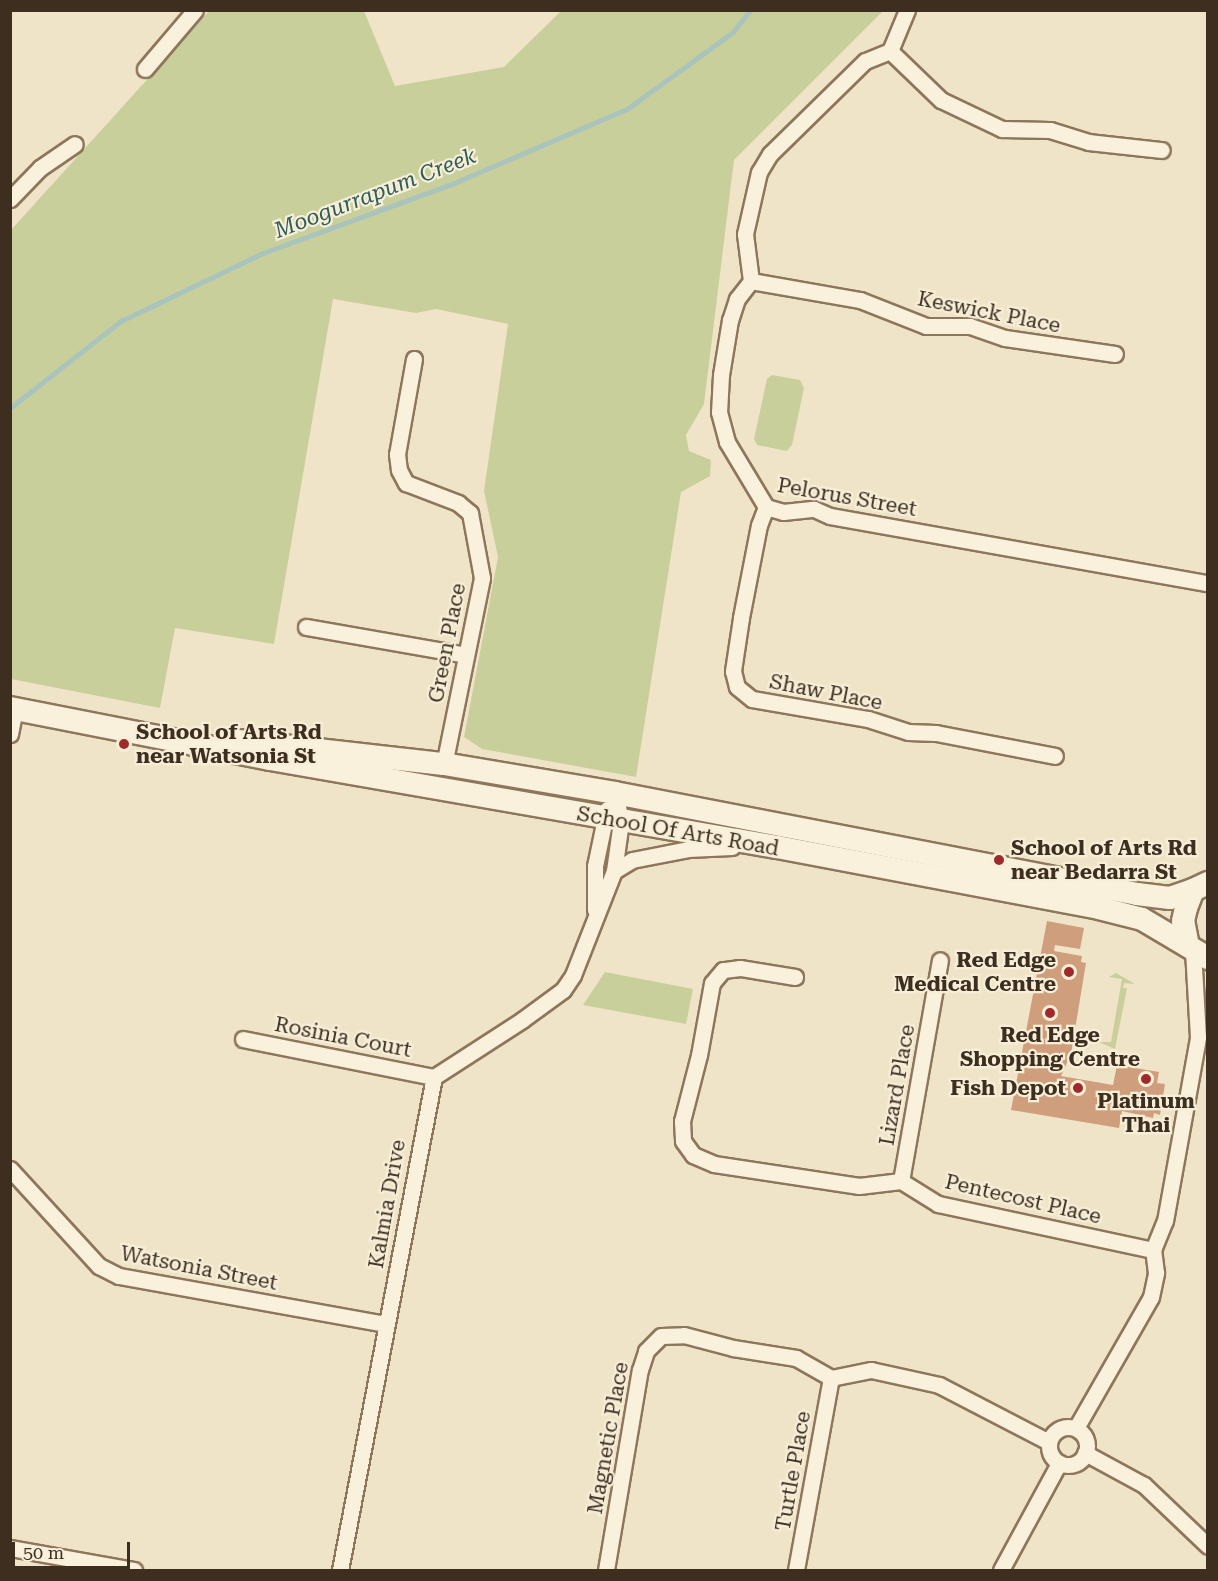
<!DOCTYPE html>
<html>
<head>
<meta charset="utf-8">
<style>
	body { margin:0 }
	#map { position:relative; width:1218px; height:1581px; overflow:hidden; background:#f0e4c8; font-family:"Roboto Serif",serif }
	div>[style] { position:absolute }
	.green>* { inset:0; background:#c9cf9b }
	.stream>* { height:4.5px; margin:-2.25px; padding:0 2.25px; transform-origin:2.25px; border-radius:2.25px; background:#a9c4bc }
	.building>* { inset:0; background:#cf9f7d }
	.roads { filter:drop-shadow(2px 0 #8d765c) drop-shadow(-2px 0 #8d765c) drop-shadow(0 2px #8d765c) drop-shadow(0 -2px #8d765c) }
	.street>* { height:15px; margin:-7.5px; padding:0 7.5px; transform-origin:7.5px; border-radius:7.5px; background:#faf1dc }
	.street>.ring { margin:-7.5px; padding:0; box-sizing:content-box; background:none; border:15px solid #faf1dc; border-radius:50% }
	.secondary>* { height:22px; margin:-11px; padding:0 11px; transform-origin:11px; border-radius:11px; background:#faf1dc }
	.dots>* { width:16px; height:16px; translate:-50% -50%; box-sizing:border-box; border:3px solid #f7eed8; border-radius:50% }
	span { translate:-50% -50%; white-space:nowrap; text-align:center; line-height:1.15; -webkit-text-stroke:4.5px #f7eed8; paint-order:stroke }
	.street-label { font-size:21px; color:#3d2e20 }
	.poi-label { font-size:21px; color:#3d2e20; font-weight:700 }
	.left { translate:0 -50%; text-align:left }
	.right { translate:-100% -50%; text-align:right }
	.water-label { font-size:22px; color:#2f5d5a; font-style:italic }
	.frame { position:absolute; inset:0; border:12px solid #3d2e20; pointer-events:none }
	.scale { position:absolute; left:12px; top:1542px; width:118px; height:27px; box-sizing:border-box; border:3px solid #3d2e20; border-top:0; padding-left:8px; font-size:18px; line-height:21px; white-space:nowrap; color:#3d2e20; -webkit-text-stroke:4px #f7eed8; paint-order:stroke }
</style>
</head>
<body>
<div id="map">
	<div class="green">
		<div style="clip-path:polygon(210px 10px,364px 11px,395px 86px,504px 67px,561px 11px,883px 11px,734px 160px,704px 404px,686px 435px,689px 451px,711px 460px,710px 476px,681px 492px,636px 777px,482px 749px,464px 737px,498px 557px,484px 491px,508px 324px,436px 309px,416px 313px,333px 299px,274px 644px,175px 628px,160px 708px,11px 679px,11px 230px)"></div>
		<div style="clip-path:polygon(772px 375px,800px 380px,804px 388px,792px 445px,787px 451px,757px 445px,754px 439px,767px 379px)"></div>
		<div style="clip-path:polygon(605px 972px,693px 989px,686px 1024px,583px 1005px)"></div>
		<div style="clip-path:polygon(1116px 973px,1135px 984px,1124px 983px,1123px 988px,1127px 988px,1115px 1049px,1099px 1042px,1111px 1042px,1122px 979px,1109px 977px)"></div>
	</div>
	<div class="stream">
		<div style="left:10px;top:408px;width:141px;rotate:-38.1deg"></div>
		<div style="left:121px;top:321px;width:157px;rotate:-25.6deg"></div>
		<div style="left:263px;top:253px;width:203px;rotate:-20.1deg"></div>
		<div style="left:454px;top:183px;width:188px;rotate:-23.2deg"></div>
		<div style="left:627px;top:109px;width:131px;rotate:-36deg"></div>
		<div style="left:733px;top:32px;width:28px;rotate:-52deg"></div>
	</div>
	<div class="building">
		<div style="clip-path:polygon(1047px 921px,1084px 928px,1080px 949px,1055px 945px,1054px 951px,1082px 956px,1081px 962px,1086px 963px,1071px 1054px,1061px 1076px,1113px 1085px,1117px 1065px,1159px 1072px,1157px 1083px,1165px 1084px,1160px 1115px,1154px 1113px,1153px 1118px,1122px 1111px,1119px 1128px,1011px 1110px)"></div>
	</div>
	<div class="roads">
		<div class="street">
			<div style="left:907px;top:10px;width:44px;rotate:112.5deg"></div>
			<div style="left:890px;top:51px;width:27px;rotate:158deg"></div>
			<div style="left:865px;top:61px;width:133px;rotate:135.6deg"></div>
			<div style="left:770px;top:154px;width:21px;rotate:121deg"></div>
			<div style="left:759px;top:172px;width:64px;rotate:102.7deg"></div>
			<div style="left:745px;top:234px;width:47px;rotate:82.7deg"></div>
			<div style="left:751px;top:281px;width:23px;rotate:128deg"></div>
			<div style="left:737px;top:299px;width:22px;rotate:108deg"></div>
			<div style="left:730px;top:320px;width:56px;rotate:99.3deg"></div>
			<div style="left:721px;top:375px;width:37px;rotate:93deg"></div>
			<div style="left:719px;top:412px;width:31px;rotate:75deg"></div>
			<div style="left:727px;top:442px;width:76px;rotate:59deg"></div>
			<div style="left:766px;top:507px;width:18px;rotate:16deg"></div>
			<div style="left:783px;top:512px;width:31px;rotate:-6deg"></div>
			<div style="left:814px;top:509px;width:17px;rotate:24deg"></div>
			<div style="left:830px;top:516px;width:384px;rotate:10.1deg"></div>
			<div style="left:890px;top:51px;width:71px;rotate:43.9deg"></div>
			<div style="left:941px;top:100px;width:68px;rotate:25.4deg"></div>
			<div style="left:1002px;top:129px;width:48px;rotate:1.2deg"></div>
			<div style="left:1050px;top:130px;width:41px;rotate:17.1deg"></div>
			<div style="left:1089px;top:142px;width:73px;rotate:6.3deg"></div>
			<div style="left:145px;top:69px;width:77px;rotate:-49.7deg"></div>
			<div style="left:10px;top:199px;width:43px;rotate:-45.9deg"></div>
			<div style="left:40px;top:168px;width:42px;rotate:-34.4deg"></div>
			<div style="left:751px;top:281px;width:111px;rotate:9.9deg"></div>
			<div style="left:860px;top:300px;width:71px;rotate:21.5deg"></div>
			<div style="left:926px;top:326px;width:44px"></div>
			<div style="left:970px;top:326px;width:37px;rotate:19deg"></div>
			<div style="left:1005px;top:338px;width:111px;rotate:8.3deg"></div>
			<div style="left:414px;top:359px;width:97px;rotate:100.1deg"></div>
			<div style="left:397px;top:454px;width:16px;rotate:83deg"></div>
			<div style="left:399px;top:470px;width:15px;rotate:62deg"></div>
			<div style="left:406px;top:483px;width:56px;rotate:21deg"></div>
			<div style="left:458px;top:503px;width:16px;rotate:40deg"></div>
			<div style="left:470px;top:513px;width:66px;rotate:79.5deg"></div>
			<div style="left:482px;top:578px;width:190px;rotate:101.5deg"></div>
			<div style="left:766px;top:507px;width:19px;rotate:111deg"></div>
			<div style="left:759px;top:525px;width:95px;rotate:101deg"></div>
			<div style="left:741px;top:618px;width:54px;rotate:98.6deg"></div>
			<div style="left:733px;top:671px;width:16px;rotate:76deg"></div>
			<div style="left:737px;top:687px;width:19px;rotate:39deg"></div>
			<div style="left:752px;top:699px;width:118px;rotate:9.8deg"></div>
			<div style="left:868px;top:719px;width:42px;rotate:18deg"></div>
			<div style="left:908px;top:732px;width:28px;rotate:2deg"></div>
			<div style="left:936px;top:733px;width:121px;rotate:10.9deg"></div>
			<div style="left:306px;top:627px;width:162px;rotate:9.9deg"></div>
			<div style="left:10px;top:734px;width:25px;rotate:-79deg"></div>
			<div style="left:614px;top:871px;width:21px;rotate:-31deg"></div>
			<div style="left:632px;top:860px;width:57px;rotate:-11.1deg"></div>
			<div style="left:688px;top:849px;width:44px;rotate:-2.6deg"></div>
			<div style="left:595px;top:910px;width:44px;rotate:-90deg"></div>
			<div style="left:595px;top:866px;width:58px;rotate:-78.1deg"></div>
			<div style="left:795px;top:977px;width:56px;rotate:-170.7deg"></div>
			<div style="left:740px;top:968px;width:17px;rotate:173deg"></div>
			<div style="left:723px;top:970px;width:17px;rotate:130deg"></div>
			<div style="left:712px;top:983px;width:73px;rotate:100.2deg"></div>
			<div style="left:699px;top:1055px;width:68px;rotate:104.4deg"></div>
			<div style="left:682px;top:1121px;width:20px;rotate:87deg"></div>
			<div style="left:683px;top:1141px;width:17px;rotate:54deg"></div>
			<div style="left:693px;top:1155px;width:23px;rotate:23deg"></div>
			<div style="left:714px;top:1164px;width:147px;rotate:8.6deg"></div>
			<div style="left:859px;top:1186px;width:42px;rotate:-6.8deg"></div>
			<div style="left:901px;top:1181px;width:44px;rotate:31.9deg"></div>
			<div style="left:938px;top:1204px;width:220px;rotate:12.1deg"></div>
			<div style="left:243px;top:1039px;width:195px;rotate:11.3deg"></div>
			<div style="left:10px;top:1169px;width:132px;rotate:47.5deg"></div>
			<div style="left:99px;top:1266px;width:22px;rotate:27deg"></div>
			<div style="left:119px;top:1276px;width:271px;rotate:10.2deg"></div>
			<div style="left:901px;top:1181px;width:224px;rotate:-80deg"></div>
			<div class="ring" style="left:1049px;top:1427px;width:23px;height:23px"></div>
			<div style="left:1076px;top:1428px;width:151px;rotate:-60.2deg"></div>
			<div style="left:1151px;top:1297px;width:25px;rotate:-78deg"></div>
			<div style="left:1156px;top:1273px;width:23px;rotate:-97deg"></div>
			<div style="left:1153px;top:1250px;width:31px;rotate:-68deg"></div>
			<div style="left:1165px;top:1221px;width:187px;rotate:-79.8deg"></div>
			<div style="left:1198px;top:1037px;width:86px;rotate:-93.3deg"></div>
			<div style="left:1085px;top:1453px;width:67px;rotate:28.5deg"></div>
			<div style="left:1144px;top:1485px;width:88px;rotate:43.6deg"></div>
			<div style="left:10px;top:1548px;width:126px;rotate:10.1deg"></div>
			<div style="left:340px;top:1570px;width:502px;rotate:-79.21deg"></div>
			<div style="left:434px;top:1077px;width:105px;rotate:-32.9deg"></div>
			<div style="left:522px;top:1020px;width:51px;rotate:-36.2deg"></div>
			<div style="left:563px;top:990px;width:18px;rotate:-56deg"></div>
			<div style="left:573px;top:975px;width:112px;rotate:-68.5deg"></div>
			<div style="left:614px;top:871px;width:50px;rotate:-82deg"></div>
			<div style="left:621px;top:821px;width:29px;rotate:-102deg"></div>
			<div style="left:606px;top:1570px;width:203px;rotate:-80.4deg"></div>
			<div style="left:640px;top:1370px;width:20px;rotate:-72deg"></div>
			<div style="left:646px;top:1351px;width:21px;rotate:-45deg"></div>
			<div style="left:661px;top:1336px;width:23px;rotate:-2deg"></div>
			<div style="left:684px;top:1335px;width:51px;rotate:14.9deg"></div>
			<div style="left:733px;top:1348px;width:64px;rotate:9deg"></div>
			<div style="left:796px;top:1358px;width:40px;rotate:29.7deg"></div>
			<div style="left:831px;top:1378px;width:41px;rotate:-11.3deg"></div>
			<div style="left:871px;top:1370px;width:70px;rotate:12.4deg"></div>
			<div style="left:939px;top:1385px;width:124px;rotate:27.4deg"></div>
			<div style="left:796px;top:1570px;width:195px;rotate:-79.7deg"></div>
			<div style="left:1001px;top:1570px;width:122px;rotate:-61.5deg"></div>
		</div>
		<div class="secondary">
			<div style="left:10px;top:708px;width:265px;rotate:11.1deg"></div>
			<div style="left:270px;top:759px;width:515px;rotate:9.85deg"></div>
			<div style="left:777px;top:847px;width:328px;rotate:10.7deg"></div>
			<div style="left:1099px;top:908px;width:44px;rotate:14.3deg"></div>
			<div style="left:1142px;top:919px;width:77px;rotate:30.6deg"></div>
			<div style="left:238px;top:741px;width:207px;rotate:6.4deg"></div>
			<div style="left:444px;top:764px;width:173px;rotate:9.6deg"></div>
			<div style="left:615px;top:793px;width:532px;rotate:10.95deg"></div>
			<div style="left:1137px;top:894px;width:33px;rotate:7deg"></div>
			<div style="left:1170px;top:898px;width:24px;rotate:-19deg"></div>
			<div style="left:1188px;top:946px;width:25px;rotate:-101deg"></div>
			<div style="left:1183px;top:921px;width:13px;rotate:-77deg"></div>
			<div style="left:1186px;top:908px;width:19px;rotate:-69deg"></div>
			<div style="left:1193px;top:890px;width:17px;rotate:-25deg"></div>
		</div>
	</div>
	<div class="dots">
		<div style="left:124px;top:744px;background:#9e2a2b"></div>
		<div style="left:999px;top:860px;background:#9e2a2b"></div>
		<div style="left:1069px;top:972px;background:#9e2a2b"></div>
		<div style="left:1050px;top:1013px;background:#9e2a2b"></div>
		<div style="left:1146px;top:1079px;background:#9e2a2b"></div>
		<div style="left:1078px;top:1088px;background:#9e2a2b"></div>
	</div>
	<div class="street-label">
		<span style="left:989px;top:312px;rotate:11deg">Keswick Place</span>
		<span style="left:847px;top:497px;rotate:10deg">Pelorus Street</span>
		<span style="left:447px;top:643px;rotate:-79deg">Green Place</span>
		<span style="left:826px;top:692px;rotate:11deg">Shaw Place</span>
		<span style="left:678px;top:831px;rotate:10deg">School Of Arts Road</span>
		<span style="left:343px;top:1037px;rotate:11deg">Rosinia Court</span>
		<span style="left:897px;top:1085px;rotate:-80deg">Lizard Place</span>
		<span style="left:1023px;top:1199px;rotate:13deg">Pentecost Place</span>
		<span style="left:387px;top:1204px;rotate:-80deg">Kalmia Drive</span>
		<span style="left:199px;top:1268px;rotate:11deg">Watsonia Street</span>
		<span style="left:608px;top:1438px;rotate:-80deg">Magnetic Place</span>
		<span style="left:793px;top:1471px;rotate:-80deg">Turtle Place</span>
	</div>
	<div class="poi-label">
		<span class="left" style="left:136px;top:744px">School of Arts Rd<br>near Watsonia St</span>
		<span class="left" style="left:1011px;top:860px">School of Arts Rd<br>near Bedarra St</span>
		<span class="right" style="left:1056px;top:972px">Red Edge<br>Medical Centre</span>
		<span style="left:1050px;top:1047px">Red Edge<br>Shopping Centre</span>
		<span class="right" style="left:1066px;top:1088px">Fish Depot</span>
		<span style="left:1146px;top:1113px">Platinum<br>Thai</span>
	</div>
	<div class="water-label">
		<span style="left:375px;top:193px;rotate:-21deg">Moogurrapum Creek</span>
	</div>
	<div class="frame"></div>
	<div class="scale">50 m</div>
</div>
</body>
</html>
